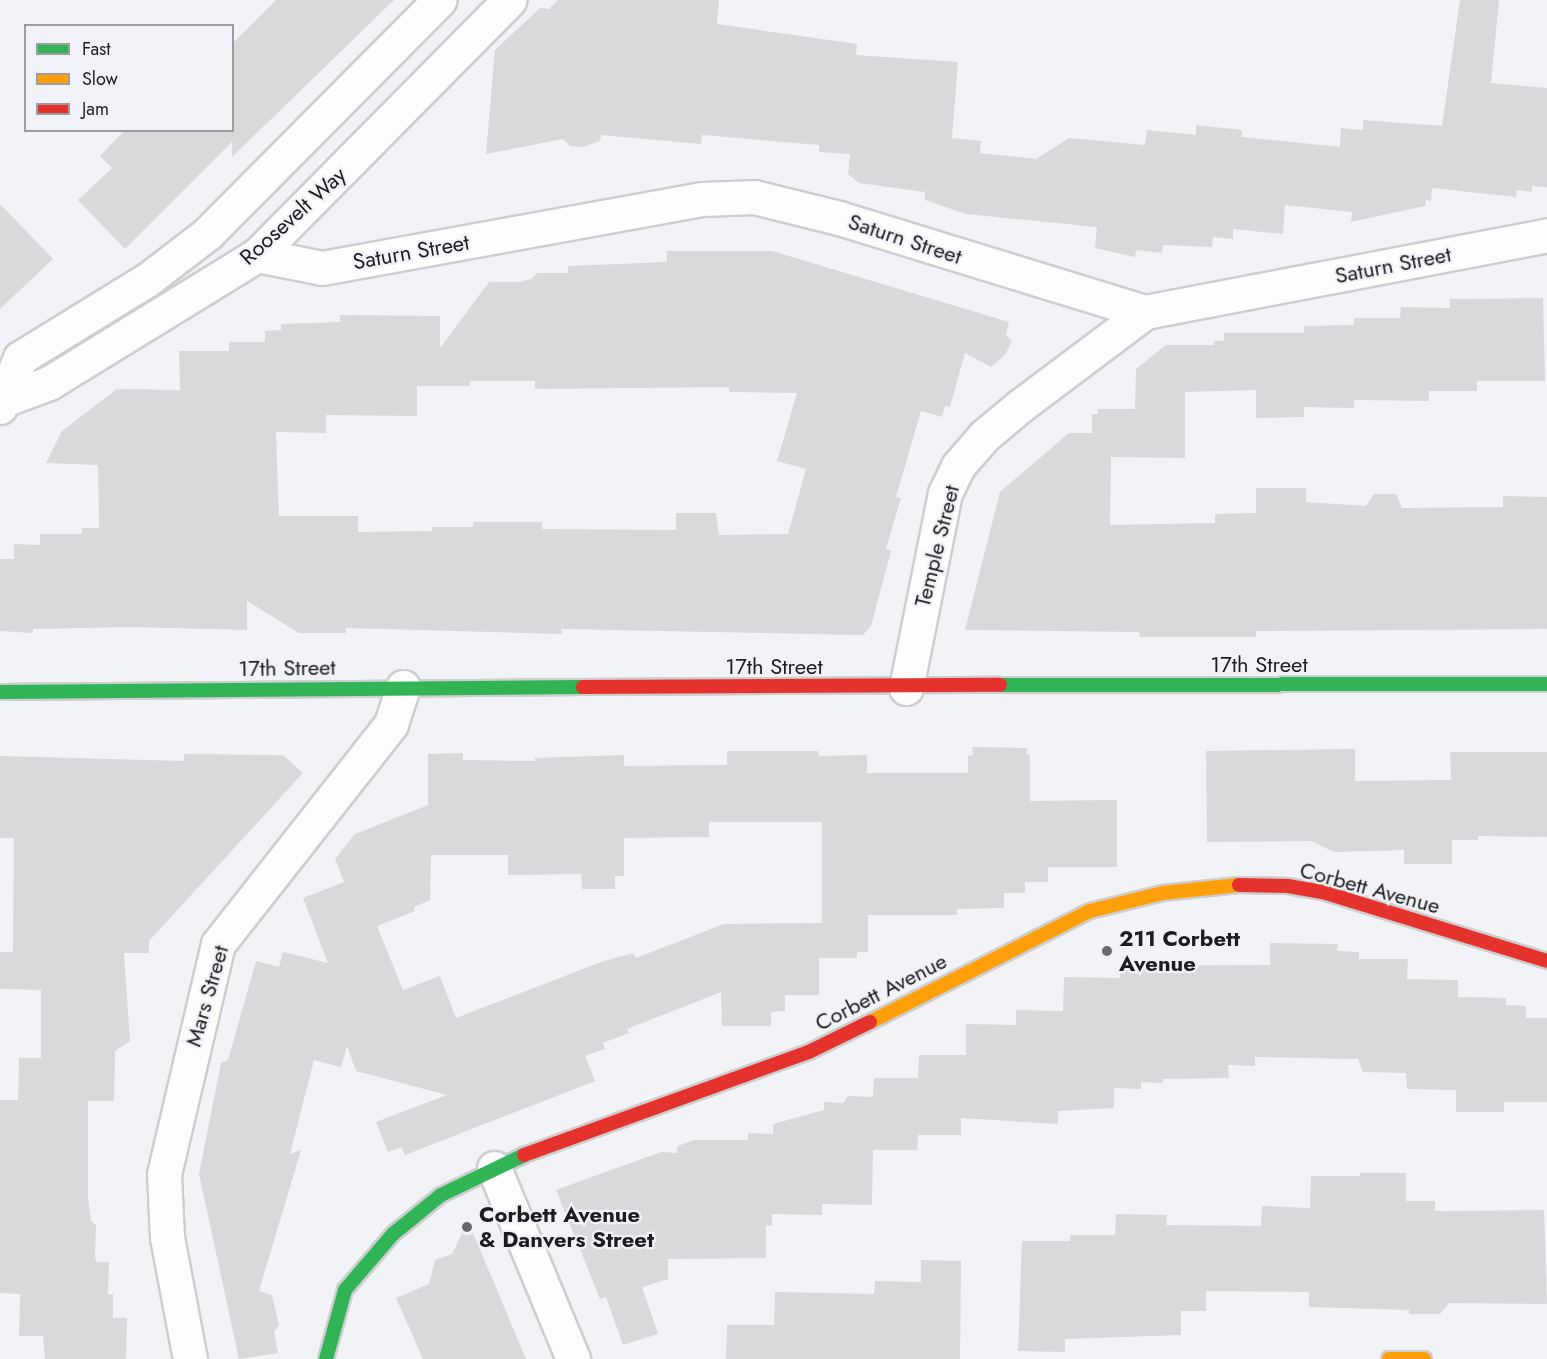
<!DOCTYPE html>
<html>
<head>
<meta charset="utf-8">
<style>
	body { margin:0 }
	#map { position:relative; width:1547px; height:1359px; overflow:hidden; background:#f2f3f6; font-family:Jost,sans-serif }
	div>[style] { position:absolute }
	.building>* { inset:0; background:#d8d9db }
	.roads { filter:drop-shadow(2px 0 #ceced1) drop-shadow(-2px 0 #ceced1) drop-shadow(0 2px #ceced1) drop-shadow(0 -2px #ceced1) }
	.street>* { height:33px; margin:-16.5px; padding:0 16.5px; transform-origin:16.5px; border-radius:16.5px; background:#fdfdfe }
	.fast>* { height:14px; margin:-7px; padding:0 7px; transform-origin:7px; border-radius:7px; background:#30b455 }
	.slow>* { height:14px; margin:-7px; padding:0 7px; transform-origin:7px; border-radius:7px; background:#ff9f0a }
	.jam>* { height:14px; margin:-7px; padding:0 7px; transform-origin:7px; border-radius:7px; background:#e5322d }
	.dots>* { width:16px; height:16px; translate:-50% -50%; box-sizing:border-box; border:3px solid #f0f2f8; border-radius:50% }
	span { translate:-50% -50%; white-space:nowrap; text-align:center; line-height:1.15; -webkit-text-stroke:4.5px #f0f2f8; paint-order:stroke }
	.street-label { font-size:22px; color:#1d1d1f }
	.poi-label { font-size:22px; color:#1d1d1f; font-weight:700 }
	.left { translate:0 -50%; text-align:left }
	.legend { position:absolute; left:24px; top:24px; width:210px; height:108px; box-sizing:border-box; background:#f0f2f8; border:2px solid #9c9da1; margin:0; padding:8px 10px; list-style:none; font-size:18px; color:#1d1d1f }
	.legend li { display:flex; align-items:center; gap:12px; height:30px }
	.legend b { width:30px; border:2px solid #9c9da1 }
</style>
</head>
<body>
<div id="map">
	<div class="building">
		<div style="clip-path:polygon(276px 0,394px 0,232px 157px,232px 142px,125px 249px,78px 200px,112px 168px,100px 156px,125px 130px,232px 130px,232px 44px)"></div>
		<div style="clip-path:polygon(558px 0,719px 0,717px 24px,857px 44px,856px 55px,958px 62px,952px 138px,981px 141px,980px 153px,1036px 159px,1069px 138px,1145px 145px,1147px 130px,1196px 135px,1196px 125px,1242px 130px,1242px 137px,1340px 147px,1341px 128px,1363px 130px,1363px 120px,1442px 126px,1460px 0,1499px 0,1491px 83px,1547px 88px,1547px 187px,1532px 186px,1532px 192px,1517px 190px,1516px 197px,1432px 188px,1431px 201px,1426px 200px,1425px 206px,1351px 222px,1352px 212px,1285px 205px,1283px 234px,1233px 229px,1233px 239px,1213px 237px,1212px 247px,1163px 245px,1162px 253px,1136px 250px,1135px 257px,1095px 248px,1097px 227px,966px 214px,925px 200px,925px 192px,859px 183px,848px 174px,850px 154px,819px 152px,819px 145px,702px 135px,701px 144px,601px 135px,600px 141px,583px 147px,570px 146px,563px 139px,486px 154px,495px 50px,540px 8px,549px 9px)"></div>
		<div style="clip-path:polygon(0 204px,53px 259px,0 309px)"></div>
		<div style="clip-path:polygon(evenodd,667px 251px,772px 251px,1009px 322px,1006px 335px,1012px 341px,1005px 355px,991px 367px,965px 353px,950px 407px,945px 406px,942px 417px,921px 411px,896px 497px,901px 498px,886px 549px,891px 551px,871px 626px,863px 635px,561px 629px,562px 634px,346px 628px,346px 633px,299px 633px,247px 601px,247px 630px,132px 627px,33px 629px,33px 633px,0 631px,0 559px,14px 559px,14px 544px,40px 545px,40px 534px,82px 534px,82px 528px,99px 528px,98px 465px,46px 463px,62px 431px,117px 389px,180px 390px,179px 351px,229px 351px,229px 342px,265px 342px,265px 331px,281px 330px,281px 324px,340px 322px,340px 315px,440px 316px,440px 348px,489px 282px,520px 282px,531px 279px,537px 273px,568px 273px,568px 266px,667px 262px,667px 251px,470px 381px,535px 381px,535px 389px,729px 387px,729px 392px,797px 393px,777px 461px,806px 469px,788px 534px,719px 535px,716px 513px,676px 513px,676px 530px,542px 529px,542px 522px,473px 522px,473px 527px,432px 527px,432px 531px,358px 532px,358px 516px,279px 516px,276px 432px,326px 433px,326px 415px,417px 416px,417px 386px,470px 386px,470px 381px)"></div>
		<div style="clip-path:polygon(1543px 298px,1545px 381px,1477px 381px,1477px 391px,1429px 391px,1429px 401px,1354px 400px,1354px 408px,1304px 407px,1304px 417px,1256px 418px,1256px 390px,1185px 392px,1185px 458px,1111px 457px,1110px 525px,1215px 523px,1215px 514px,1256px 513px,1256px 488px,1306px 488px,1306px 502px,1366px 506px,1374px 494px,1396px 494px,1402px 508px,1503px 507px,1503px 496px,1547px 497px,1547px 629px,1256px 631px,1256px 637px,1140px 637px,1139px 632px,965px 630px,1000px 492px,1069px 433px,1092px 433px,1092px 414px,1098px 414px,1098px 409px,1135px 409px,1136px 369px,1166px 345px,1214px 345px,1214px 341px,1224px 341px,1224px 333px,1304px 333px,1304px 326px,1354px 325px,1354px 318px,1400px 318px,1401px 307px,1450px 308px,1450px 299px)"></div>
		<div style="clip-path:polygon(evenodd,972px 747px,1027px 748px,1027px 755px,1030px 754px,1030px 801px,1117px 800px,1117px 867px,1048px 867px,1048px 882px,1025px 882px,1025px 893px,1004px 893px,1004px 908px,957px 909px,957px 915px,868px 915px,868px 952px,857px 952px,857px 958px,819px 958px,819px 995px,785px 995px,785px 1011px,771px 1012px,771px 1026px,722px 1026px,721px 992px,627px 1029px,629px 1033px,603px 1043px,605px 1049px,585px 1056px,595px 1081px,405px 1155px,402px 1147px,388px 1152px,376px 1122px,447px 1095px,356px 1071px,347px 1046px,341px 1067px,314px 1060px,290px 1154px,301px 1150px,259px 1291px,272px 1295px,279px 1325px,274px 1332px,278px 1353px,239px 1359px,199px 1174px,221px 1063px,228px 1060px,256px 961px,279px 967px,283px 952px,328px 963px,303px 898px,344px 882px,335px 859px,355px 834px,428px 805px,428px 754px,463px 753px,463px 760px,535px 761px,535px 758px,624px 755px,624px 766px,727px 765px,727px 751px,818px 751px,819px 756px,867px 755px,867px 773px,968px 773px,968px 756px,973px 755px,972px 747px,709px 822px,822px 822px,822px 923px,724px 924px,636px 958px,633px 953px,601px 962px,456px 1018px,440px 976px,403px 990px,377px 926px,415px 911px,414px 907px,430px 900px,431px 855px,508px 855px,508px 875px,581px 874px,582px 889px,615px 889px,615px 876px,624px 876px,624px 838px,709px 837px,709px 822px)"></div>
		<div style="clip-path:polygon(1355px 749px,1355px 781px,1451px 780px,1450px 752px,1547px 752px,1547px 837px,1478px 836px,1478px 840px,1452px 840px,1452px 864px,1404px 864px,1404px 850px,1334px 852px,1311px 841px,1207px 842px,1206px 751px)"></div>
		<div style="clip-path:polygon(184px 754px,283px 755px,303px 773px,149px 941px,149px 953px,124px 953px,130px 1041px,115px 1051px,114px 1101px,88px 1101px,88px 1197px,91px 1221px,96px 1225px,95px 1257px,97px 1262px,109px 1262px,108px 1294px,113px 1294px,113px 1318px,127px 1318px,126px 1359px,45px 1359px,43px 1336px,19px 1336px,20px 1294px,0 1293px,0 1100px,18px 1100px,19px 1058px,41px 1058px,41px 990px,0 989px,0 952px,13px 952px,14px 838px,0 838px,0 756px,184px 761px)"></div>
		<div style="clip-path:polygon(1270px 943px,1338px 944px,1337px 951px,1359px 952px,1359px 959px,1408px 959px,1407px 979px,1458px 980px,1458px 997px,1506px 998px,1506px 1005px,1526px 1006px,1526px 1018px,1547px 1018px,1547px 1102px,1504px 1102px,1504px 1112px,1456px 1112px,1456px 1090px,1407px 1089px,1406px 1073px,1363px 1072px,1358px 1059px,1255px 1057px,1255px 1066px,1228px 1065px,1229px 1078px,1163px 1079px,1163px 1083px,1141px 1082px,1141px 1089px,1114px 1088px,1114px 1108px,1058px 1111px,1058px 1124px,961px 1118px,961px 1135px,918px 1135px,917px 1150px,873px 1150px,872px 1205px,822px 1204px,822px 1215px,772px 1214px,772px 1226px,766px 1225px,766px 1258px,668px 1259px,668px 1279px,642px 1287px,658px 1334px,623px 1345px,606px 1297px,600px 1299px,556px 1190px,661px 1152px,677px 1153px,678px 1146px,694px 1140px,748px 1140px,748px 1133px,773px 1134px,773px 1124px,824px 1110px,824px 1102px,843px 1103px,848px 1096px,873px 1097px,874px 1078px,918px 1078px,919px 1055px,966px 1055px,966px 1024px,1016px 1025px,1016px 1010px,1063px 1011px,1064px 977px,1120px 978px,1121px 966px,1270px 965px)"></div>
		<div style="clip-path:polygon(1360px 1173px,1406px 1173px,1406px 1201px,1435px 1201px,1435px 1211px,1544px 1210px,1547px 1304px,1449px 1303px,1440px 1314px,1409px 1314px,1409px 1310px,1309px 1307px,1309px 1292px,1206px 1291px,1206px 1311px,1181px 1311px,1181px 1335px,1065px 1339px,1065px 1352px,1018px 1351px,1022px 1241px,1070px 1241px,1070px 1235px,1115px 1235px,1116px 1214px,1167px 1215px,1166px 1225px,1261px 1226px,1262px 1206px,1310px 1208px,1311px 1176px,1360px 1176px)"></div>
		<div style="clip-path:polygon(468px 1221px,526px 1359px,423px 1359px,396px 1298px,429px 1284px,435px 1260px,452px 1254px)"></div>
		<div style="clip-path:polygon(921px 1260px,961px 1261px,960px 1359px,726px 1359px,727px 1325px,774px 1325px,775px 1292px,874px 1294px,875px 1281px,921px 1282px)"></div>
	</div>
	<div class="roads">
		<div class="street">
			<div style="left:257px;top:255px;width:66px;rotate:11.3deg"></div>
			<div style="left:322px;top:268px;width:386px;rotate:-10.3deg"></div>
			<div style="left:702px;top:199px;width:52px;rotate:-2.2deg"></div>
			<div style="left:754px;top:197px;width:88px;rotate:13.9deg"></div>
			<div style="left:839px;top:218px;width:320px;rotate:17.1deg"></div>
			<div style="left:1145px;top:312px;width:409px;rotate:-10.8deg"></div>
			<div style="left:6px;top:399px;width:46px;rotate:-20.4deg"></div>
			<div style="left:49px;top:383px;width:244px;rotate:-31.6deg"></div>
			<div style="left:257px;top:255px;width:359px;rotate:-45.3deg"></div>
			<div style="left:0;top:407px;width:53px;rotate:-67.8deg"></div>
			<div style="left:20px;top:358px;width:149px;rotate:-31.6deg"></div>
			<div style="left:147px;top:280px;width:76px;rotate:-37.5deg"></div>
			<div style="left:207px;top:234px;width:330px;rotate:-45.2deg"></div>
			<div style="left:906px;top:688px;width:199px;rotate:-78.7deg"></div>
			<div style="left:945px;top:493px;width:30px;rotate:-64deg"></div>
			<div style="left:958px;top:466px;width:40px;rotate:-49deg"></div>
			<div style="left:984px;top:436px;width:47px;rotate:-39.8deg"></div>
			<div style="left:1020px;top:406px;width:156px;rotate:-36.9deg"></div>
			<div style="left:494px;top:1168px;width:207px;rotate:67.5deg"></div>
			<div style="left:190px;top:1359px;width:124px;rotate:-100.7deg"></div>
			<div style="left:167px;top:1237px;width:63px;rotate:-92.7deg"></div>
			<div style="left:164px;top:1174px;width:236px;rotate:-76.8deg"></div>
			<div style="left:218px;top:944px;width:280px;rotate:-51.8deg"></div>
			<div style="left:391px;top:724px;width:39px;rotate:-72deg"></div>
		</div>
		<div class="fast">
			<div style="left:1000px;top:685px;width:547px;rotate:-0.1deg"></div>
			<div style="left:0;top:692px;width:583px;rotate:-0.49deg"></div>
			<div style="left:326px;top:1359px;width:72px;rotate:-74.6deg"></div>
			<div style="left:345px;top:1290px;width:74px;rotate:-49.4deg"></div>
			<div style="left:393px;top:1234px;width:62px;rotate:-39.1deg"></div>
			<div style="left:441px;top:1195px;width:92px;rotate:-25.7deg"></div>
		</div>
		<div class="slow">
			<div style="left:870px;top:1022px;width:246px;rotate:-26.8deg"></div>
			<div style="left:1090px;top:911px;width:75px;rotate:-13.9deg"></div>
			<div style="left:1163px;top:893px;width:76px;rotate:-6deg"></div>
			<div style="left:1389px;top:1359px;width:35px"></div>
		</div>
		<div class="jam">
			<div style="left:583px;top:687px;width:417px;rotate:-0.3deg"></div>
			<div style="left:1239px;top:885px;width:49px;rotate:1.2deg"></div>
			<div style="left:1288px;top:886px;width:36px;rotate:10deg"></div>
			<div style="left:1323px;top:892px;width:234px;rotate:17.1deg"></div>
			<div style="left:524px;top:1155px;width:303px;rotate:-19.9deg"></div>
			<div style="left:809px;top:1052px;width:68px;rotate:-26.2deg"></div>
		</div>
	</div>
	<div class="dots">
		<div style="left:1107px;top:951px;background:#68686a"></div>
		<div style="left:467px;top:1227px;background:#68686a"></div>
	</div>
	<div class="street-label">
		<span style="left:293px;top:216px;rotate:-42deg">Roosevelt Way</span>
		<span style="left:905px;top:239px;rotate:18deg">Saturn Street</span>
		<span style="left:411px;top:252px;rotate:-10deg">Saturn Street</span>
		<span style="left:1393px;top:265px;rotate:-11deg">Saturn Street</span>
		<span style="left:937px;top:546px;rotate:-76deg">Temple Street</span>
		<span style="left:1259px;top:665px">17th Street</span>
		<span style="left:774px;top:667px">17th Street</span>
		<span style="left:287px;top:668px;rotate:-1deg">17th Street</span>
		<span style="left:1370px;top:888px;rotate:15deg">Corbett Avenue</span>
		<span style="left:881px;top:992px;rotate:-27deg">Corbett Avenue</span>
		<span style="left:207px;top:996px;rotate:-74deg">Mars Street</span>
	</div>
	<div class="poi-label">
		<span class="left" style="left:1119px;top:951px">211 Corbett<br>Avenue</span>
		<span class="left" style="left:479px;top:1227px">Corbett Avenue<br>&amp; Danvers Street</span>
	</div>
	<ul class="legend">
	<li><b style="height:8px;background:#30b455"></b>Fast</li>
	<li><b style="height:8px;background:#ff9f0a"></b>Slow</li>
	<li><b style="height:8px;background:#e5322d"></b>Jam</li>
	</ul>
</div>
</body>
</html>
